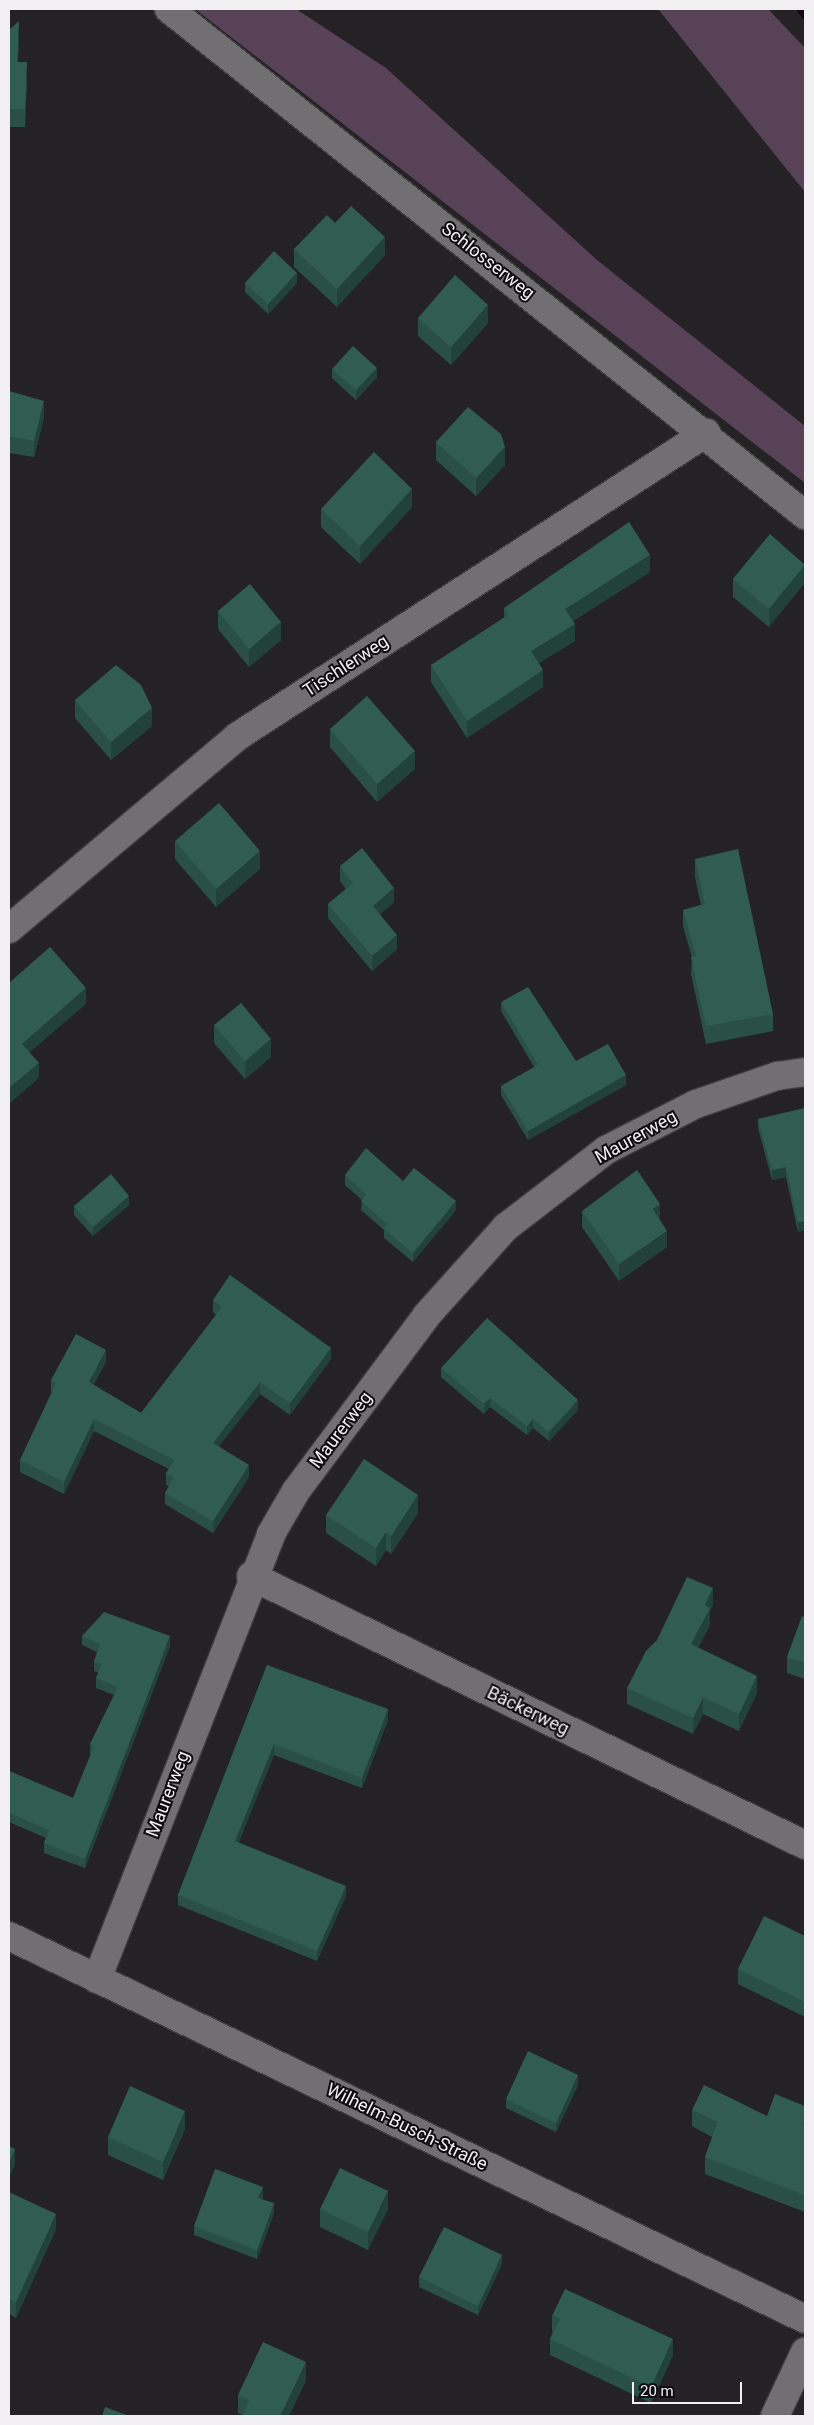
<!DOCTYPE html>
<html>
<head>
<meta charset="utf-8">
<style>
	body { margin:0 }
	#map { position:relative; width:814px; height:2425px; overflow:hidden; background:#242224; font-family:Roboto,sans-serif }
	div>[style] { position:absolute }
	.green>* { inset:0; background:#574257 }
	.stream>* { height:11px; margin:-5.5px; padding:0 5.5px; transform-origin:5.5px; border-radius:5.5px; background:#180419 }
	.roads { filter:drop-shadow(1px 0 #3f3d3f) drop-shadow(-1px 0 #3f3d3f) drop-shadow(0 1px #3f3d3f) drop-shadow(0 -1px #3f3d3f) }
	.minor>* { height:28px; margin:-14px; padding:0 14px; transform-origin:14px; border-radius:14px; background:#726f72 }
	.wall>* { inset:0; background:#2a5046 }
	.shaded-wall>* { inset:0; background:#224139 }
	.building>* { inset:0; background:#315d51 }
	span { translate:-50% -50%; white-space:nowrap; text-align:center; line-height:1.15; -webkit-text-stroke:4px #0d0c0d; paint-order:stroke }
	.street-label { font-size:18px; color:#f1eff1 }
	.frame { position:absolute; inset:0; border:10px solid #f1eff1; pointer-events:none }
	.scale { position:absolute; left:632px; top:2382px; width:110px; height:22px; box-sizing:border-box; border:2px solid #f1eff1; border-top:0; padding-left:6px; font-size:15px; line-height:18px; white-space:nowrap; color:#f1eff1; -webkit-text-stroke:4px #0d0c0d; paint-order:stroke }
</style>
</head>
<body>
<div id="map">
	<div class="green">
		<div style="clip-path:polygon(195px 9px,296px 9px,386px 68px,597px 260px,805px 426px,805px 483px)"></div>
		<div style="clip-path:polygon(658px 9px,768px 9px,805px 48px,805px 192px)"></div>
	</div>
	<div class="stream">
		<div style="left:802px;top:9px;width:5px;rotate:53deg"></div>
	</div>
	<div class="roads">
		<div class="minor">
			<div style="left:169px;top:9px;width:813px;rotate:38.51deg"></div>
			<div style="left:9px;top:929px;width:299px;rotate:-40.1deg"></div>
			<div style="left:238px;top:736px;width:558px;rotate:-32.92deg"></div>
			<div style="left:251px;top:1576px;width:616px;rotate:25.9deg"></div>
			<div style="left:9px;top:1936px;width:883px;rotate:25.69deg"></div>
			<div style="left:97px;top:1979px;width:478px;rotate:-68.6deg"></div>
			<div style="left:271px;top:1534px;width:50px;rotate:-59.8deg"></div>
			<div style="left:296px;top:1491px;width:219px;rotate:-53.3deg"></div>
			<div style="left:427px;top:1315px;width:118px;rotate:-48.1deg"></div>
			<div style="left:506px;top:1227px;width:126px;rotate:-37.6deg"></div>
			<div style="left:606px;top:1150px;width:101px;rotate:-27.1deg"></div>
			<div style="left:696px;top:1104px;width:86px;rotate:-19.1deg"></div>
			<div style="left:777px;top:1076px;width:28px;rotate:-8deg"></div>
			<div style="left:775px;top:2416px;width:71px;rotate:-64.9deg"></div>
		</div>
	</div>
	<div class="wall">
		<div style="clip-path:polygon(9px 30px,19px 39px,18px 62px,27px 80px,25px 127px,9px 127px)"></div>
		<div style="clip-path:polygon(335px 223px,385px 255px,337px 307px,294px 267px,294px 249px)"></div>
		<div style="clip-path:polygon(245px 283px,297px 283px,268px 314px,245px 292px)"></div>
		<div style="clip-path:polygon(418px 318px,488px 323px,451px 365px,418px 336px)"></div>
		<div style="clip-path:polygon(332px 369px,377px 377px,356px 400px,332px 378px)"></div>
		<div style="clip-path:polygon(9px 391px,44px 418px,34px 457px,9px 453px)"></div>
		<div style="clip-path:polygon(436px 442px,505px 465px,476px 496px,436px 460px)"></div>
		<div style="clip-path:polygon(412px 507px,360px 564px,321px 527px,321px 509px)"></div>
		<div style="clip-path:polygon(770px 534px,769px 627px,733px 597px,733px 579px)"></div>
		<div style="clip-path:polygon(650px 572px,573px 621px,575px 641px,539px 663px,543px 687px,467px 738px,431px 682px,431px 665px,504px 618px,504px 608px)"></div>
		<div style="clip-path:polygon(218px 611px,281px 640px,249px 667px,218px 629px)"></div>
		<div style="clip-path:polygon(75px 700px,152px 726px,111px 760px,75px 718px)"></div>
		<div style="clip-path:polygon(330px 729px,415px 769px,377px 802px,330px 747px)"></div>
		<div style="clip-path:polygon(175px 841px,260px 869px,216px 907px,175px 859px)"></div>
		<div style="clip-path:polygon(695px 859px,773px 1014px,773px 1031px,706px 1044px,691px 974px,692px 957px,683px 927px,683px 910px,701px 905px,695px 877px)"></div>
		<div style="clip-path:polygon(340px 866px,394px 902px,380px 914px,397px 949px,372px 971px,328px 918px,328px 904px,346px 889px,340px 881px)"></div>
		<div style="clip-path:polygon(501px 1002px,576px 1061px,626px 1085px,528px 1140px,501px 1095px,501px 1086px,534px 1067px,501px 1011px)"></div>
		<div style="clip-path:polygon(214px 1025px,271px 1057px,245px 1079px,214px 1043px)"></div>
		<div style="clip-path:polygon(805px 1108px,805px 1230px,798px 1232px,786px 1177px,772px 1180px,758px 1128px,758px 1119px)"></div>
		<div style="clip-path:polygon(345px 1175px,403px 1181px,456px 1210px,413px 1262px,384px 1238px,384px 1230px,361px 1210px,362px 1200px,345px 1185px)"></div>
		<div style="clip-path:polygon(129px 1205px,93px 1236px,74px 1215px,74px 1206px)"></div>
		<div style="clip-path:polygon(582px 1211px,667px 1247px,619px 1281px,582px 1227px)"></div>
		<div style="clip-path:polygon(213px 1300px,331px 1359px,290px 1415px,260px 1394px,219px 1446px,249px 1477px,213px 1533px,165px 1504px,165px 1493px,169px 1486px,166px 1485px,166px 1473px,169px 1469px,94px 1431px,64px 1494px,20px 1472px,20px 1460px,52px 1393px,51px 1392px,51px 1380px,106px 1362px,93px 1385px,141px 1413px,216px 1315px,213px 1312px)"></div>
		<div style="clip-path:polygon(441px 1368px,578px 1410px,549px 1441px,533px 1428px,527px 1435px,490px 1407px,484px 1414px,441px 1377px)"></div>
		<div style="clip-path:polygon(418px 1513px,391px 1554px,386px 1550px,376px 1566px,326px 1533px,326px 1515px)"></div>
		<div style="clip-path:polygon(713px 1605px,710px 1611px,710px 1625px,698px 1648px,757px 1693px,739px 1731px,703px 1714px,693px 1734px,627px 1704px,627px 1688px)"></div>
		<div style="clip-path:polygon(805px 1617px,805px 1679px,787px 1673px,787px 1657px)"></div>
		<div style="clip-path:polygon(82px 1636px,170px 1646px,85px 1868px,44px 1853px,44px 1843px,46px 1838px,9px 1822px,9px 1771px,73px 1798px,91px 1754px,90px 1754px,90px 1744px,114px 1695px,96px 1688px,96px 1678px,99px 1673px,94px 1671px,94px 1662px,97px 1652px,82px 1645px)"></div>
		<div style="clip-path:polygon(267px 1665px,388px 1720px,362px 1788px,274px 1755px,238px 1843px,346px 1896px,317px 1961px,178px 1905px,178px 1895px)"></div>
		<div style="clip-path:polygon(805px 1936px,805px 2017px,738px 1984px,738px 1969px)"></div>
		<div style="clip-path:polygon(578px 2085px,556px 2132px,506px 2108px,506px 2099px)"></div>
		<div style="clip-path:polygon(805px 2106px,805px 2212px,705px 2174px,705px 2157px,712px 2137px,692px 2126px,692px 2110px,767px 2116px)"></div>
		<div style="clip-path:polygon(185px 2129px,163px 2180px,108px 2155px,108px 2137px)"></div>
		<div style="clip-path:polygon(9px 2192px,56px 2229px,16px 2318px,9px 2314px)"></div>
		<div style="clip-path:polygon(263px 2196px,262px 2199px,274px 2213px,257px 2259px,194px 2235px,194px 2226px)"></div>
		<div style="clip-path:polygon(320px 2209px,388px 2209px,368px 2250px,320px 2227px)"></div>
		<div style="clip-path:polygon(502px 2264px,478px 2315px,419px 2287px,419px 2277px)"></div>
		<div style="clip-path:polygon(552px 2316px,673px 2355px,651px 2403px,550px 2355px,550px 2339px,553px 2332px,552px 2332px)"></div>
		<div style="clip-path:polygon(306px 2380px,289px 2416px,243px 2416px,243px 2415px,238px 2413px,238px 2395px)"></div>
	</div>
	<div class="shaded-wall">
		<div style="clip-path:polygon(19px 21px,19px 39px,17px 80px,17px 62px)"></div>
		<div style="clip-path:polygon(27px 62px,27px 80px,25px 127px,25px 109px)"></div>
		<div style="clip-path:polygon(385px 237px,385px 255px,337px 307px,337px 289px)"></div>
		<div style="clip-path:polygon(297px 273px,297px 283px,268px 314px,268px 304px)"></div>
		<div style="clip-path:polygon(488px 305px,488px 323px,451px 365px,451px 347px)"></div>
		<div style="clip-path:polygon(377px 368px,377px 377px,356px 400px,356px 390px)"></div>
		<div style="clip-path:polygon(44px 401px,44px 418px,34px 457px,34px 441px)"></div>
		<div style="clip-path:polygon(505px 447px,505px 465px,476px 496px,476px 478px)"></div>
		<div style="clip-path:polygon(412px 489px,412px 507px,360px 564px,360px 546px)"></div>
		<div style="clip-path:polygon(650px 555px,650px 572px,565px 626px,565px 609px)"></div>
		<div style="clip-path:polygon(805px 565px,805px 583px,769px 627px,769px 609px)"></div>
		<div style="clip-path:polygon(281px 622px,281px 640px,249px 667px,249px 649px)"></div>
		<div style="clip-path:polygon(575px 624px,575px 641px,531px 668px,531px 651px)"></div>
		<div style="clip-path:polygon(543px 670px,543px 687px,467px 738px,467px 721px)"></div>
		<div style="clip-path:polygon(152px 708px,152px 726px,111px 760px,111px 742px)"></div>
		<div style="clip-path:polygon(415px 751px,415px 769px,377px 802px,377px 784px)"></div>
		<div style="clip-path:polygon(260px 851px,260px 869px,216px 907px,216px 889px)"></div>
		<div style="clip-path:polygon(394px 888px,394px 902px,373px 921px,373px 906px)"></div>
		<div style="clip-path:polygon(397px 935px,397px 949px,372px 971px,372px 956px)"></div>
		<div style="clip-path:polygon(86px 988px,86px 1004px,22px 1059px,22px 1044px)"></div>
		<div style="clip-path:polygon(271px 1039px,271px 1057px,245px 1079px,245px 1061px)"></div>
		<div style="clip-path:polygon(39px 1063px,39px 1078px,9px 1104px,9px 1088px)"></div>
		<div style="clip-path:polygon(626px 1075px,626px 1085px,528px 1140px,528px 1131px)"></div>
		<div style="clip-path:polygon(786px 1167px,786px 1177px,772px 1180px,772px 1170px)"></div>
		<div style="clip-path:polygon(129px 1196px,129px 1205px,93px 1236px,93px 1227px)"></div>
		<div style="clip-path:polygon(456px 1201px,456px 1210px,413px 1262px,413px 1253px)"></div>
		<div style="clip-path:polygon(660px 1204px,660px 1221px,653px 1209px)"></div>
		<div style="clip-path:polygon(805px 1221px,805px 1230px,798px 1232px,798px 1222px)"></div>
		<div style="clip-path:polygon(667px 1231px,667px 1247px,619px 1281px,619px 1264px)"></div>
		<div style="clip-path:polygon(331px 1348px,331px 1359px,290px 1415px,290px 1403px)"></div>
		<div style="clip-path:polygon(106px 1350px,106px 1362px,89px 1394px,89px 1382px)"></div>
		<div style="clip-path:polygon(260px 1382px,260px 1394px,213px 1454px,213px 1443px)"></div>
		<div style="clip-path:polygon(490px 1398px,490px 1407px,484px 1414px,484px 1404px)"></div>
		<div style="clip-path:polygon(578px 1400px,578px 1410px,549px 1441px,549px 1432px)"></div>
		<div style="clip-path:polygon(94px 1419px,94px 1431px,64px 1494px,64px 1482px)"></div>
		<div style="clip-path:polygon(533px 1419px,533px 1428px,527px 1435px,527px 1426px)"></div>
		<div style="clip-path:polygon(249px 1465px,249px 1477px,213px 1533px,213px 1521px)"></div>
		<div style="clip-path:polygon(418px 1495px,418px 1513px,391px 1554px,391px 1536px)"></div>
		<div style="clip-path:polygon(386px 1532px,386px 1550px,376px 1566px,376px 1548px)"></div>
		<div style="clip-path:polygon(713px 1588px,713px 1605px,710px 1611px,710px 1625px,691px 1661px,691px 1644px,705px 1605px)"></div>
		<div style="clip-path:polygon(170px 1636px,170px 1646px,85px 1868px,85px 1859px)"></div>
		<div style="clip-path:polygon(757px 1676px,757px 1693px,739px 1731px,739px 1714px)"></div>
		<div style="clip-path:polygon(703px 1697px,703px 1714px,693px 1734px,693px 1718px)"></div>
		<div style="clip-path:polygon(388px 1709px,388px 1720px,362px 1788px,362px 1778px)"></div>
		<div style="clip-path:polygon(274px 1744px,274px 1755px,235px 1852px,235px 1841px)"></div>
		<div style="clip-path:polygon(346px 1886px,346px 1896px,317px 1961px,317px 1951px)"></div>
		<div style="clip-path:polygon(578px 2075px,578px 2085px,556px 2132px,556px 2123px)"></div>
		<div style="clip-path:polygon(185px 2111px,185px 2129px,163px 2180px,163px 2162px)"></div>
		<div style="clip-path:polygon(15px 2149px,15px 2164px,9px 2179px,9px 2164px)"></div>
		<div style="clip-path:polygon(263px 2187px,263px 2196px,258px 2207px,258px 2198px)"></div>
		<div style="clip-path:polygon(388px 2191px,388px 2209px,368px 2250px,368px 2232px)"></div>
		<div style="clip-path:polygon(274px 2203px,274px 2213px,257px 2259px,257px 2250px)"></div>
		<div style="clip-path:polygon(56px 2214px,56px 2229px,16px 2318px,16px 2302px)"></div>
		<div style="clip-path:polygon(502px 2255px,502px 2264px,478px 2315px,478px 2306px)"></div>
		<div style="clip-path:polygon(673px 2339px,673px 2355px,651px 2403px,651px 2387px)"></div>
		<div style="clip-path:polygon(306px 2362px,306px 2380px,289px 2416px,280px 2416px)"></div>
	</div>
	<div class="building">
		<div style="clip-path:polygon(19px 21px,17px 62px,27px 62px,25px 109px,9px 109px,9px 30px)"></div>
		<div style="clip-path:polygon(351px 206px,385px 237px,337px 289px,294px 249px,327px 215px,335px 223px)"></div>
		<div style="clip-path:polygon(274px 251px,297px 273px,268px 304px,245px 283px)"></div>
		<div style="clip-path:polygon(455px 275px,488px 305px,451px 347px,418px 318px)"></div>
		<div style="clip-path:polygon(353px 346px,377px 368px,356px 390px,332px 369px)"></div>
		<div style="clip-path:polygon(9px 391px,44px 401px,34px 441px,9px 436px)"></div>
		<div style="clip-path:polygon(468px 407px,501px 434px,505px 447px,476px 478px,436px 442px)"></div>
		<div style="clip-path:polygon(374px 452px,412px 489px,360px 546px,321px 509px)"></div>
		<div style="clip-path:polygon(629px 522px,650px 555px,565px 609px,575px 624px,531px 651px,543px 670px,467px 721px,431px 665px,508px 615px,504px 608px)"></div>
		<div style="clip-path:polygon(770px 534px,805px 565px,769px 609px,733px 579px)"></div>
		<div style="clip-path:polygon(250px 584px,281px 622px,249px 649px,218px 611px)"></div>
		<div style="clip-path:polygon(116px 665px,141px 685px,152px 708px,111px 742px,75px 700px)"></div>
		<div style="clip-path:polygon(367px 696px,415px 751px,377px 784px,330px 729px)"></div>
		<div style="clip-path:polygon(219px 803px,260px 851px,216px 889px,175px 841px)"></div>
		<div style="clip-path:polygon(362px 848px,394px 888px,373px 906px,397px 935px,372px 956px,328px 904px,353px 883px,340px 866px)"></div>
		<div style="clip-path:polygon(738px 849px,773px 1014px,706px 1026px,691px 957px,696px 956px,683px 910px,705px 904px,695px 859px)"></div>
		<div style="clip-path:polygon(50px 947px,86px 988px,22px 1044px,39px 1063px,9px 1088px,9px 983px)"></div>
		<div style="clip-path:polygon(528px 987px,576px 1061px,608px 1044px,626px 1075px,528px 1131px,501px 1086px,538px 1065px,501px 1002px)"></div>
		<div style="clip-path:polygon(241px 1003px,271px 1039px,245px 1061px,214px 1025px)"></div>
		<div style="clip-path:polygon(805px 1108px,805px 1221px,798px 1222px,786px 1167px,772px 1170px,758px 1119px)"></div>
		<div style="clip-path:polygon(366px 1148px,403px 1181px,414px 1168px,456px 1201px,413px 1253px,384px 1229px,387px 1224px,361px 1201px,366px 1194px,345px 1175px)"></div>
		<div style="clip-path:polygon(637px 1170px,660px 1204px,653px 1209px,667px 1231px,619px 1264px,582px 1211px)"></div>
		<div style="clip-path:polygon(111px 1174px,129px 1196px,93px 1227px,74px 1206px)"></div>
		<div style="clip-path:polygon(230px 1275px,331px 1348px,290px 1403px,260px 1382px,213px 1443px,249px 1465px,213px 1521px,165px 1493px,174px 1477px,166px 1473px,175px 1460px,94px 1419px,64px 1482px,20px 1460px,56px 1383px,51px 1380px,76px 1334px,106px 1350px,89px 1382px,141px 1413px,222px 1307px,213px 1300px)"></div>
		<div style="clip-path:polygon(487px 1318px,578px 1400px,549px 1432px,533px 1419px,527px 1426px,490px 1398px,484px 1404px,441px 1368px)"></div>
		<div style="clip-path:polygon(364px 1459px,418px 1495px,391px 1536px,386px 1532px,376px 1548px,326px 1515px)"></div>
		<div style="clip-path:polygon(687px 1577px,713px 1588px,705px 1605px,710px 1608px,691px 1644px,757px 1676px,739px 1714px,703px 1697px,693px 1718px,627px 1688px,646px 1651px,657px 1640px)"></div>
		<div style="clip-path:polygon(104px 1612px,170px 1636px,85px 1859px,44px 1843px,49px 1830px,9px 1813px,9px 1771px,73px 1798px,94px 1746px,90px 1744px,118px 1687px,96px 1678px,102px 1664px,94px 1662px,100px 1644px,82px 1636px)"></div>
		<div style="clip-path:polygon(802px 1616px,805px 1617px,805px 1663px,787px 1657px)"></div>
		<div style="clip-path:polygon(267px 1665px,388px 1709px,362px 1778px,274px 1744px,235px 1841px,346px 1886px,317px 1951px,178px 1895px)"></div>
		<div style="clip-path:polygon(764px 1916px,805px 1936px,805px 2002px,738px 1969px)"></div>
		<div style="clip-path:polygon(528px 2051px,578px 2075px,556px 2123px,506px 2099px)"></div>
		<div style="clip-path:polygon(704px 2085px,767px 2116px,775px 2094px,805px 2106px,805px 2118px,803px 2125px,805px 2126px,805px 2195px,705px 2157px,718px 2122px,692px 2110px)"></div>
		<div style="clip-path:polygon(130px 2086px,185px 2111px,163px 2162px,108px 2137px)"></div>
		<div style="clip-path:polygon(9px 2146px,15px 2149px,9px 2164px)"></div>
		<div style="clip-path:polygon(340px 2168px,388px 2191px,368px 2232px,320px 2209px)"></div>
		<div style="clip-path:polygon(215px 2169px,263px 2187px,258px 2198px,274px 2203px,257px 2250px,194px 2226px)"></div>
		<div style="clip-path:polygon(9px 2192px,56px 2214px,16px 2302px,9px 2299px)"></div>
		<div style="clip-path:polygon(444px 2227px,502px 2255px,478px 2306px,419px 2277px)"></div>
		<div style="clip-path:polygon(565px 2289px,673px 2339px,651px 2387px,550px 2339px,560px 2319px,552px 2316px)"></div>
		<div style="clip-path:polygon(263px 2342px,306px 2362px,280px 2416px,243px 2416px,249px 2400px,238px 2395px)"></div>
		<div style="clip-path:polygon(105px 2407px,129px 2416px,102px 2416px)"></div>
	</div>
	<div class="street-label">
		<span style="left:488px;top:261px;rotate:38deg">Schlosserweg</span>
		<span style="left:346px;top:666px;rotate:-33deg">Tischlerweg</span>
		<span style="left:636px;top:1137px;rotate:-29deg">Maurerweg</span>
		<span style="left:341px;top:1430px;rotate:-53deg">Maurerweg</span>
		<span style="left:528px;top:1711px;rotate:26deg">Bäckerweg</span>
		<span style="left:168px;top:1794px;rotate:-69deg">Maurerweg</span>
		<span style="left:407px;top:2127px;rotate:26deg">Wilhelm-Busch-Straße</span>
	</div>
	<div class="frame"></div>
	<div class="scale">20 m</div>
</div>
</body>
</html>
